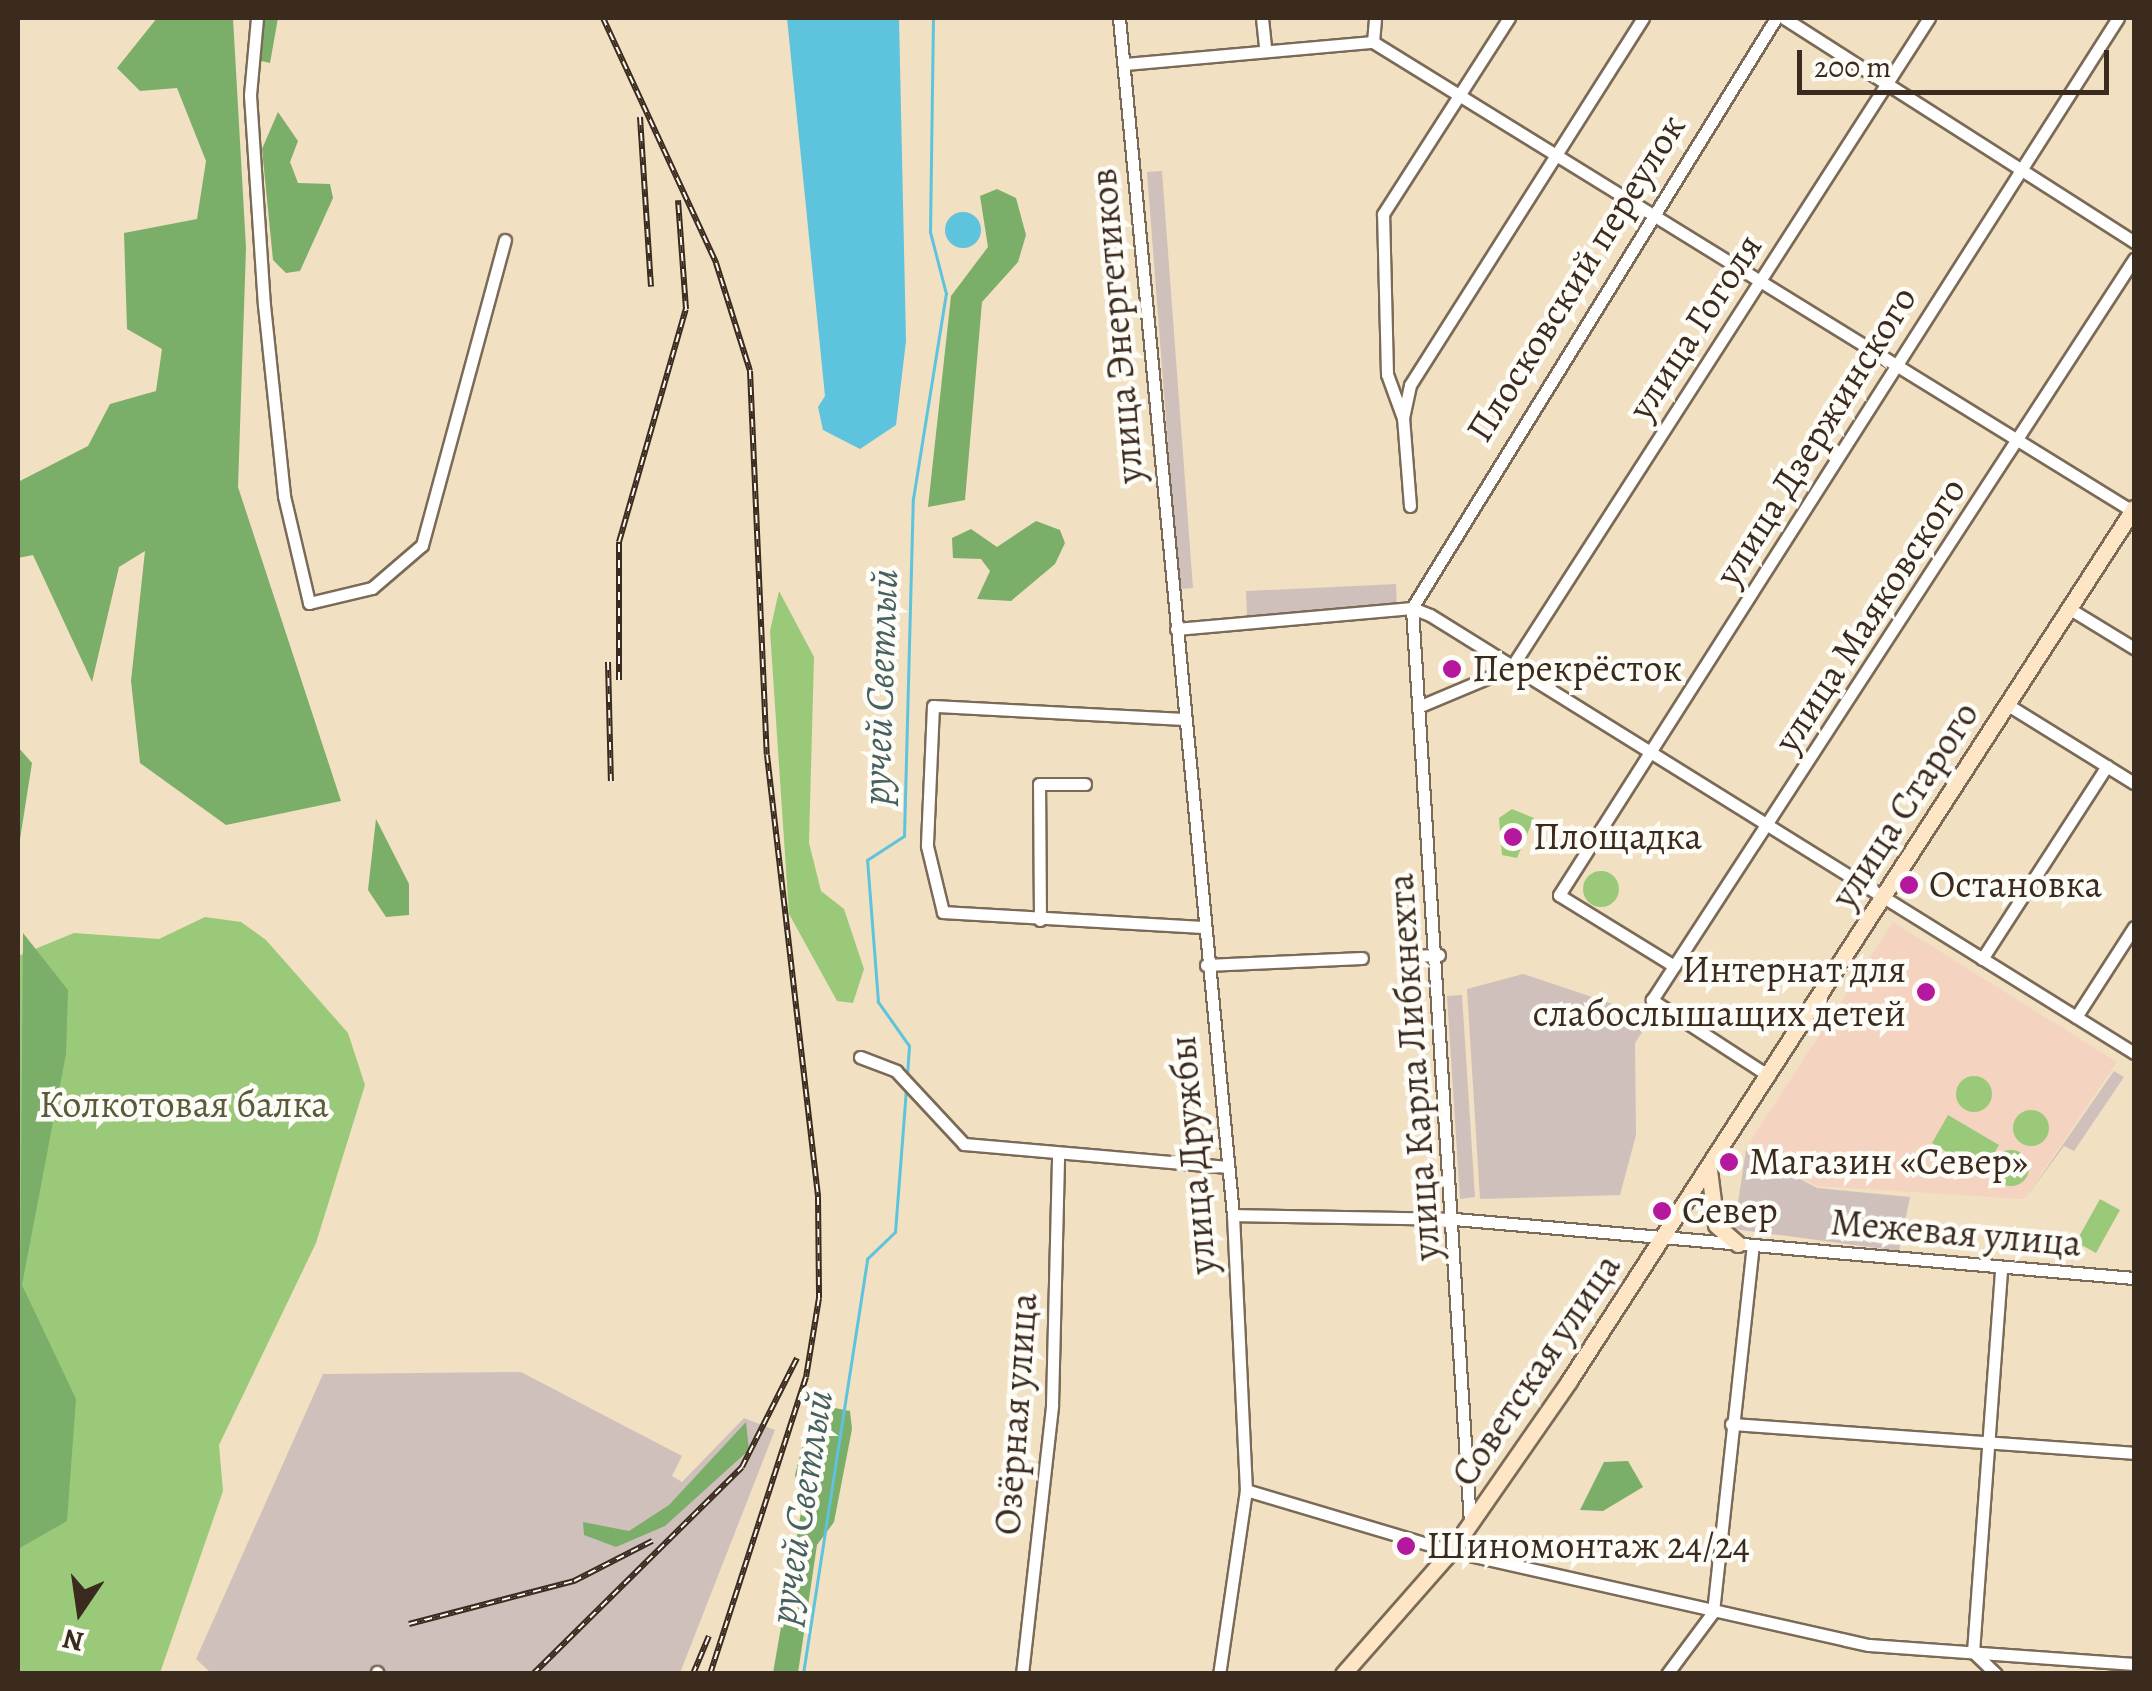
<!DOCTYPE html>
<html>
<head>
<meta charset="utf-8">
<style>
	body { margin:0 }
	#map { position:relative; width:2152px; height:1691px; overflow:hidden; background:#f1e0c1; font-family:Alegreya,serif }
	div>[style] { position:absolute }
	.built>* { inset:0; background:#f4d3c1 }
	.industrial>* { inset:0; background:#d0c0bc }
	.green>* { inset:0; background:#9aca79 }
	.round { border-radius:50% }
	.forest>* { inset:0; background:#7bae69 }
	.water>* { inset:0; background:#5ec3dc }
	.stream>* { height:2.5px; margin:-1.25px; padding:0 1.25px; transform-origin:1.25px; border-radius:1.25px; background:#5ec3dc }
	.roads { filter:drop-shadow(2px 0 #7b6a57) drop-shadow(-2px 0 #7b6a57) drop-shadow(0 2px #7b6a57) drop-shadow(0 -2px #7b6a57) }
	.street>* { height:11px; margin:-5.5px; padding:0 5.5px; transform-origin:5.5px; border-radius:5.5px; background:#fff }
	.secondary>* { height:15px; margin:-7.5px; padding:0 7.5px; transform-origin:7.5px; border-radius:7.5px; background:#fde5c5 }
	.rail>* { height:6px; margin-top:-3px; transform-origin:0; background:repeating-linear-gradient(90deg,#fdfcf7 0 8px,#3b2a1e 0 16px); box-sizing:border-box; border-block:2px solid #3b2a1e }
	.dots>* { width:28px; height:28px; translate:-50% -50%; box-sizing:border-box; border:5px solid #fdfcf7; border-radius:50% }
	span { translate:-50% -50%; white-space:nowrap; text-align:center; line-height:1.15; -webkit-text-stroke:9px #fdfcf7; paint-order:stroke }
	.street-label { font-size:38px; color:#3b2a1e }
	.poi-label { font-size:38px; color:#3b2a1e }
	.left { translate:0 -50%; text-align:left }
	.right { translate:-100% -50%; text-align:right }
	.park-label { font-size:38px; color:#585a39 }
	.water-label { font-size:40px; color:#476060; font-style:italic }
	.frame { position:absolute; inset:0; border:20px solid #3b2a1e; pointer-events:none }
	.north { position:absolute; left:30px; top:1561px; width:100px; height:100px; -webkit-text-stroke:8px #fdfcf7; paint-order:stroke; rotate:193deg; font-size:28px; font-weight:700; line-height:40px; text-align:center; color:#3b2a1e }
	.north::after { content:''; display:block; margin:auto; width:35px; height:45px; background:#3b2a1e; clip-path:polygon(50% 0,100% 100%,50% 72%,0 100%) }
	.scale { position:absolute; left:1797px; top:50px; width:312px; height:45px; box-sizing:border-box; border:5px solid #3b2a1e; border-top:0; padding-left:12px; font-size:30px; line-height:35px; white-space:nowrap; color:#3b2a1e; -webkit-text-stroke:8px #fdfcf7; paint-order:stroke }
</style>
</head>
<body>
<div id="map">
	<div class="built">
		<div style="clip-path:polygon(1893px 922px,2117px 1062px,2024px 1199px,1817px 1186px,1746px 1148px)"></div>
	</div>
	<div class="industrial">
		<div style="clip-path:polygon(1162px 171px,1193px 588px,1179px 589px,1147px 172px)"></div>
		<div style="clip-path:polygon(1396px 584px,1397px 608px,1247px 616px,1246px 591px)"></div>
		<div style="clip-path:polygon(1523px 974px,1652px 1017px,1635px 1043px,1636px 1135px,1620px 1195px,1480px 1199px,1467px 989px)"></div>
		<div style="clip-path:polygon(1462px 995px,1475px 1197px,1460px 1199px,1447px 996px)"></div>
		<div style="clip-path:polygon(2114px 1071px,2124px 1077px,2074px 1151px,2064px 1146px,2025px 1199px)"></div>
		<div style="clip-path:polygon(1746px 1150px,1817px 1188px,1910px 1197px,1899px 1251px,1734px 1229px)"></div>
		<div style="clip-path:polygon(521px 1372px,682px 1456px,672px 1476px,682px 1482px,744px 1418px,775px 1430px,680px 1673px,212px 1674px,196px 1659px,323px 1374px)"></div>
	</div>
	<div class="green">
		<div style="clip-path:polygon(779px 591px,814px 657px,809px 843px,821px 891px,844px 909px,864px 969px,853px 1003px,837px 1001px,789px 914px,770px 631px)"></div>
		<div style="clip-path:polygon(1512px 809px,1534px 818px,1517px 858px,1502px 855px,1499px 818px)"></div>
		<div class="round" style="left:1583px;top:871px;width:36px;height:36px"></div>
		<div style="clip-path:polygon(205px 917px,241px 922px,266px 940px,348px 1033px,365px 1085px,316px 1243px,219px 1445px,223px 1491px,160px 1673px,18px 1674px,18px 956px,74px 933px,159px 939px)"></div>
		<div class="round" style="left:1956px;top:1076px;width:36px;height:36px"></div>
		<div class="round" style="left:2013px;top:1110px;width:36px;height:36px"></div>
		<div style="clip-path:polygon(1948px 1115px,1999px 1145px,1982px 1173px,1932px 1143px)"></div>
		<div class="round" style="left:1993px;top:1150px;width:36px;height:36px"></div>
		<div style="clip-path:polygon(2100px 1199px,2120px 1210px,2096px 1253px,2076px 1242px)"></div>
	</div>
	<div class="forest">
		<div style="clip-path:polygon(157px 18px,233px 18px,246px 248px,238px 487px,341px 801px,226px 825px,140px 763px,131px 681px,145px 551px,119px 567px,92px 682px,33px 555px,18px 558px,18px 482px,88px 446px,110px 404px,156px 391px,162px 349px,127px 329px,124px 233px,197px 219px,206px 161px,177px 88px,140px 91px,117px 68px)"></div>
		<div style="clip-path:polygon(261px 18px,278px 18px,270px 63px,257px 60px)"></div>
		<div style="clip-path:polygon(278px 112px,298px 141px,290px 162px,298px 183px,330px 184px,333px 198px,300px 271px,286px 273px,273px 260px,262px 149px)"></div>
		<div style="clip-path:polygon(997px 189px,1016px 198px,1026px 235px,1018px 262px,982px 302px,965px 500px,928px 507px,951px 296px,988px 247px,980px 196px)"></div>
		<div style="clip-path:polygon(1036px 521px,1060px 530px,1065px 543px,1055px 564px,1011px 601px,977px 599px,990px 571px,981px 559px,953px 558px,952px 538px,971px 529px,997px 547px)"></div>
		<div style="clip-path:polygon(18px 747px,32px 763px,18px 852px)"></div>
		<div style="clip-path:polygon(376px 819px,409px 884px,409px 915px,386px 917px,368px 890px)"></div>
		<div style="clip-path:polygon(23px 933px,68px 990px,66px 1054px,22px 1285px,76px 1399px,67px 1521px,18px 1549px)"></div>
		<div style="clip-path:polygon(835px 1408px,850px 1411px,852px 1429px,834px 1522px,817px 1545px,798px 1673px,773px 1673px,803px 1501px,795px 1475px,802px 1448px)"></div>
		<div style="clip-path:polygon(746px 1422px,749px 1450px,665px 1526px,616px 1547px,584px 1535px,583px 1522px,629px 1531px,669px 1505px)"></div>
		<div style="clip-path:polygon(1628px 1461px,1643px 1487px,1603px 1511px,1580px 1510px,1604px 1462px)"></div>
	</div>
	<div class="water">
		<div style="clip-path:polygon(787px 18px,899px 18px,906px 341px,896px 425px,860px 449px,823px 430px,818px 407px,825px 396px)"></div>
		<div class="round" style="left:945px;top:212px;width:36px;height:36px"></div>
	</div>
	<div class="stream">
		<div style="left:907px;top:1075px;width:29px;rotate:-86deg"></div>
		<div style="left:909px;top:1046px;width:54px;rotate:-125.2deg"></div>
		<div style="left:878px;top:1002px;width:142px;rotate:-94.4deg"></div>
		<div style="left:867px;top:860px;width:44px;rotate:-33deg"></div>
		<div style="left:904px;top:836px;width:337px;rotate:-88.5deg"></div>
		<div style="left:913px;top:499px;width:208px;rotate:-80.9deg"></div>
		<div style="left:946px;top:294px;width:64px;rotate:-104.5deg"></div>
		<div style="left:930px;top:232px;width:214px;rotate:-89.2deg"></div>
		<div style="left:803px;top:1674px;width:420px;rotate:-81.2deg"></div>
		<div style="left:867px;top:1259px;width:39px;rotate:-44deg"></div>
		<div style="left:895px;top:1232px;width:144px;rotate:-85.6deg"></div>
	</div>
	<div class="roads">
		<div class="street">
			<div style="left:257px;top:18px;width:77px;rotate:95.2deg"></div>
			<div style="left:250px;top:95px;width:210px;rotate:86.2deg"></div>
			<div style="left:264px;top:305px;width:192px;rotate:84deg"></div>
			<div style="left:284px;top:496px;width:110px;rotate:76.8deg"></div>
			<div style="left:309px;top:603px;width:65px;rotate:-13.4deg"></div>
			<div style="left:372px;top:588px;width:66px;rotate:-40.7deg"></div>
			<div style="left:422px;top:545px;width:316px;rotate:-74.8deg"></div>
			<div style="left:1119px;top:18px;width:1202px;rotate:84.56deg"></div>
			<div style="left:1233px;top:1215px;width:275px;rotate:87.3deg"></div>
			<div style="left:1246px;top:1490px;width:186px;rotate:98.3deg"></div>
			<div style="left:1262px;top:18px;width:31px;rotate:84deg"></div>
			<div style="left:1784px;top:18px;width:416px;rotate:32.6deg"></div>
			<div style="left:1373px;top:42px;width:894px;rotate:31.7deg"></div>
			<div style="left:1373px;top:42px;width:24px;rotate:-85deg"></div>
			<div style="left:1125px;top:64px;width:249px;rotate:-5.1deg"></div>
			<div style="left:1403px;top:418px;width:34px;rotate:-78deg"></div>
			<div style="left:1410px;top:385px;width:435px;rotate:-57.6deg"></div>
			<div style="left:1410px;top:506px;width:88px;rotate:-94.5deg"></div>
			<div style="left:1403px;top:418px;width:47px;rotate:-110deg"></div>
			<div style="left:1387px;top:374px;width:160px;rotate:-91.4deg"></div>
			<div style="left:1383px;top:214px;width:233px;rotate:-57.3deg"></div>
			<div style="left:2070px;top:609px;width:75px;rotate:31.4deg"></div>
			<div style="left:1176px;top:629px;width:237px;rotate:-5.1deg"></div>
			<div style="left:1412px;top:608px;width:19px;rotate:21deg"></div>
			<div style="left:1430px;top:615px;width:829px;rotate:31.89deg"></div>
			<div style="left:2008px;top:705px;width:148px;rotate:31.8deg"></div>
			<div style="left:1418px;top:707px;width:101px;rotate:-22.8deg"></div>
			<div style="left:1511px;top:668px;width:773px;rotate:-57.26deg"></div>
			<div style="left:1183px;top:719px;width:250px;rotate:-177deg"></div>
			<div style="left:933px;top:706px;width:140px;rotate:92.5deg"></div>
			<div style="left:927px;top:846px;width:68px;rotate:76.4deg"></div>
			<div style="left:943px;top:912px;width:259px;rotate:3.3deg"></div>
			<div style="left:1040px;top:920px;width:136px;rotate:-90.4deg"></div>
			<div style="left:1039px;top:784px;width:46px"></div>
			<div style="left:1408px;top:956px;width:31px;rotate:-2deg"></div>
			<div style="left:1982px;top:959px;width:230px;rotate:-57.1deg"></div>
			<div style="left:1206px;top:965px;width:156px;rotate:-2.6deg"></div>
			<div style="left:1674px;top:966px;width:135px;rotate:-148.3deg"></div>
			<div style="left:1559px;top:895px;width:1040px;rotate:-57.49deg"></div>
			<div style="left:2076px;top:1017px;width:107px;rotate:-57.2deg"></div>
			<div style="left:860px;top:1057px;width:39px;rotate:21deg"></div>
			<div style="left:896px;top:1071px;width:100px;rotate:47deg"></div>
			<div style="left:964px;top:1144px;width:265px;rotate:5deg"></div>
			<div style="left:1769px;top:1076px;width:140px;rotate:-147deg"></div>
			<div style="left:1652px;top:1000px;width:884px;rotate:-56.96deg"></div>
			<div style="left:1233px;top:1215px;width:221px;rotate:1deg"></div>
			<div style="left:1454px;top:1219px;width:683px;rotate:4.96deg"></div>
			<div style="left:1731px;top:1424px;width:404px;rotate:4.1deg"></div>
			<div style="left:1246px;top:1490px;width:214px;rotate:16.6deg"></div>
			<div style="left:1451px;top:1551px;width:428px;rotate:12.7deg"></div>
			<div style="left:1869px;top:1645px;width:266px;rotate:4.1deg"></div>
			<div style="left:1470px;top:1523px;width:917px;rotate:-93.63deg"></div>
			<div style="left:1412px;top:608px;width:693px;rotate:-58.33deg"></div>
			<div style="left:377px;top:1672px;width:2px;rotate:63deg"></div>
			<div style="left:1022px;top:1674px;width:271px;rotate:-83.6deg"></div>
			<div style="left:1052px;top:1405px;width:248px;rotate:-88.6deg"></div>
			<div style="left:1667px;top:1674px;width:77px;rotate:-53.4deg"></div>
			<div style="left:1713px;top:1612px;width:369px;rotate:-83.8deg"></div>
			<div style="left:1996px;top:1674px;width:32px;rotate:-136deg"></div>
			<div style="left:1973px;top:1652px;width:385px;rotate:-85.8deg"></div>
		</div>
		<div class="secondary">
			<div style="left:1709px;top:1170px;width:55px;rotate:82.7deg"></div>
			<div style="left:1716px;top:1225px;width:29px;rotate:41deg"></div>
			<div style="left:1343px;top:1674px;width:164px;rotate:-48.7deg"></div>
			<div style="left:1451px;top:1551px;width:207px;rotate:-55.2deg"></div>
			<div style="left:1569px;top:1381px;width:1040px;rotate:-57.09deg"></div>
		</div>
	</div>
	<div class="rail">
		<div style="left:603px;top:18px;width:270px;rotate:65.2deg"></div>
		<div style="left:716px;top:263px;width:113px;rotate:72.5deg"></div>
		<div style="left:750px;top:371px;width:384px;rotate:87.5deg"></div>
		<div style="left:767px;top:755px;width:445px;rotate:83.4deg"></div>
		<div style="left:818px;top:1197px;width:101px;rotate:89.4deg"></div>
		<div style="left:819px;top:1298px;width:80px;rotate:99.3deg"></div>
		<div style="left:806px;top:1377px;width:312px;rotate:107.9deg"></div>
		<div style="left:640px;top:117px;width:170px;rotate:86.3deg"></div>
		<div style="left:608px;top:662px;width:119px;rotate:88.6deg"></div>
		<div style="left:619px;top:680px;width:138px;rotate:-90deg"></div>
		<div style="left:619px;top:542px;width:242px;rotate:-74deg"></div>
		<div style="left:686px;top:309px;width:109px;rotate:-94.2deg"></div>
		<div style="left:409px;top:1624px;width:171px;rotate:-14.6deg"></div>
		<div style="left:574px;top:1581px;width:88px;rotate:-27.1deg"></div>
		<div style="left:533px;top:1674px;width:294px;rotate:-44.7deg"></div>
		<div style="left:742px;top:1467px;width:122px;rotate:-63.2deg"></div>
		<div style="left:693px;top:1674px;width:41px;rotate:-67.2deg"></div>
	</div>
	<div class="dots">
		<div style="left:1452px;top:669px;background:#b5179e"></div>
		<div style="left:1513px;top:837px;background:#b5179e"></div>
		<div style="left:1909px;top:885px;background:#b5179e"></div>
		<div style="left:1926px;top:992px;background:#b5179e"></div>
		<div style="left:1729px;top:1162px;background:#b5179e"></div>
		<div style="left:1662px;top:1211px;background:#b5179e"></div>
		<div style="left:1406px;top:1546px;background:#b5179e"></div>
	</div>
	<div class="street-label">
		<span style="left:1576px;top:278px;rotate:-58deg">Плосковский переулок</span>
		<span style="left:1117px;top:326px;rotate:-95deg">улица Энергетиков</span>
		<span style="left:1695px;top:327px;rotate:-57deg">улица Гоголя</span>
		<span style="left:1816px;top:436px;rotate:-58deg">улица Дзержинского</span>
		<span style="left:1870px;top:615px;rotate:-57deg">улица Маяковского</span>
		<span style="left:1905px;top:805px;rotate:-57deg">улица Старого</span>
		<span style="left:1414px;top:1067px;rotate:-94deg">улица Карла Либкнехта</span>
		<span style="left:1193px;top:1155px;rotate:-95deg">улица Дружбы</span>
		<span style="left:1956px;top:1233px;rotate:5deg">Межевая улица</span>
		<span style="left:1536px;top:1370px;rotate:-56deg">Советская улица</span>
		<span style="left:1016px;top:1414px;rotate:-86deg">Озёрная улица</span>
	</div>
	<div class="poi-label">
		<span class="left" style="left:1472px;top:669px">Перекрёсток</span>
		<span class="left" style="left:1533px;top:837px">Площадка</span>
		<span class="left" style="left:1929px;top:885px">Остановка</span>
		<span class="right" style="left:1906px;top:992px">Интернат для<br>слабослышащих детей</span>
		<span class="left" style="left:1749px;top:1162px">Магазин «Север»</span>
		<span class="left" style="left:1682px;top:1211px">Север</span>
		<span class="left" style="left:1426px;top:1546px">Шиномонтаж 24/24</span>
	</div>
	<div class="park-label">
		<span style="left:184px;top:1105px">Колкотовая балка</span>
	</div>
	<div class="water-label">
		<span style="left:880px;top:687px;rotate:-88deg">ручей Светлый</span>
		<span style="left:801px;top:1507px;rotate:-81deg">ручей Светлый</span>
	</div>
	<div class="frame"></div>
	<div class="north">N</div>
	<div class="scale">200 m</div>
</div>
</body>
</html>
